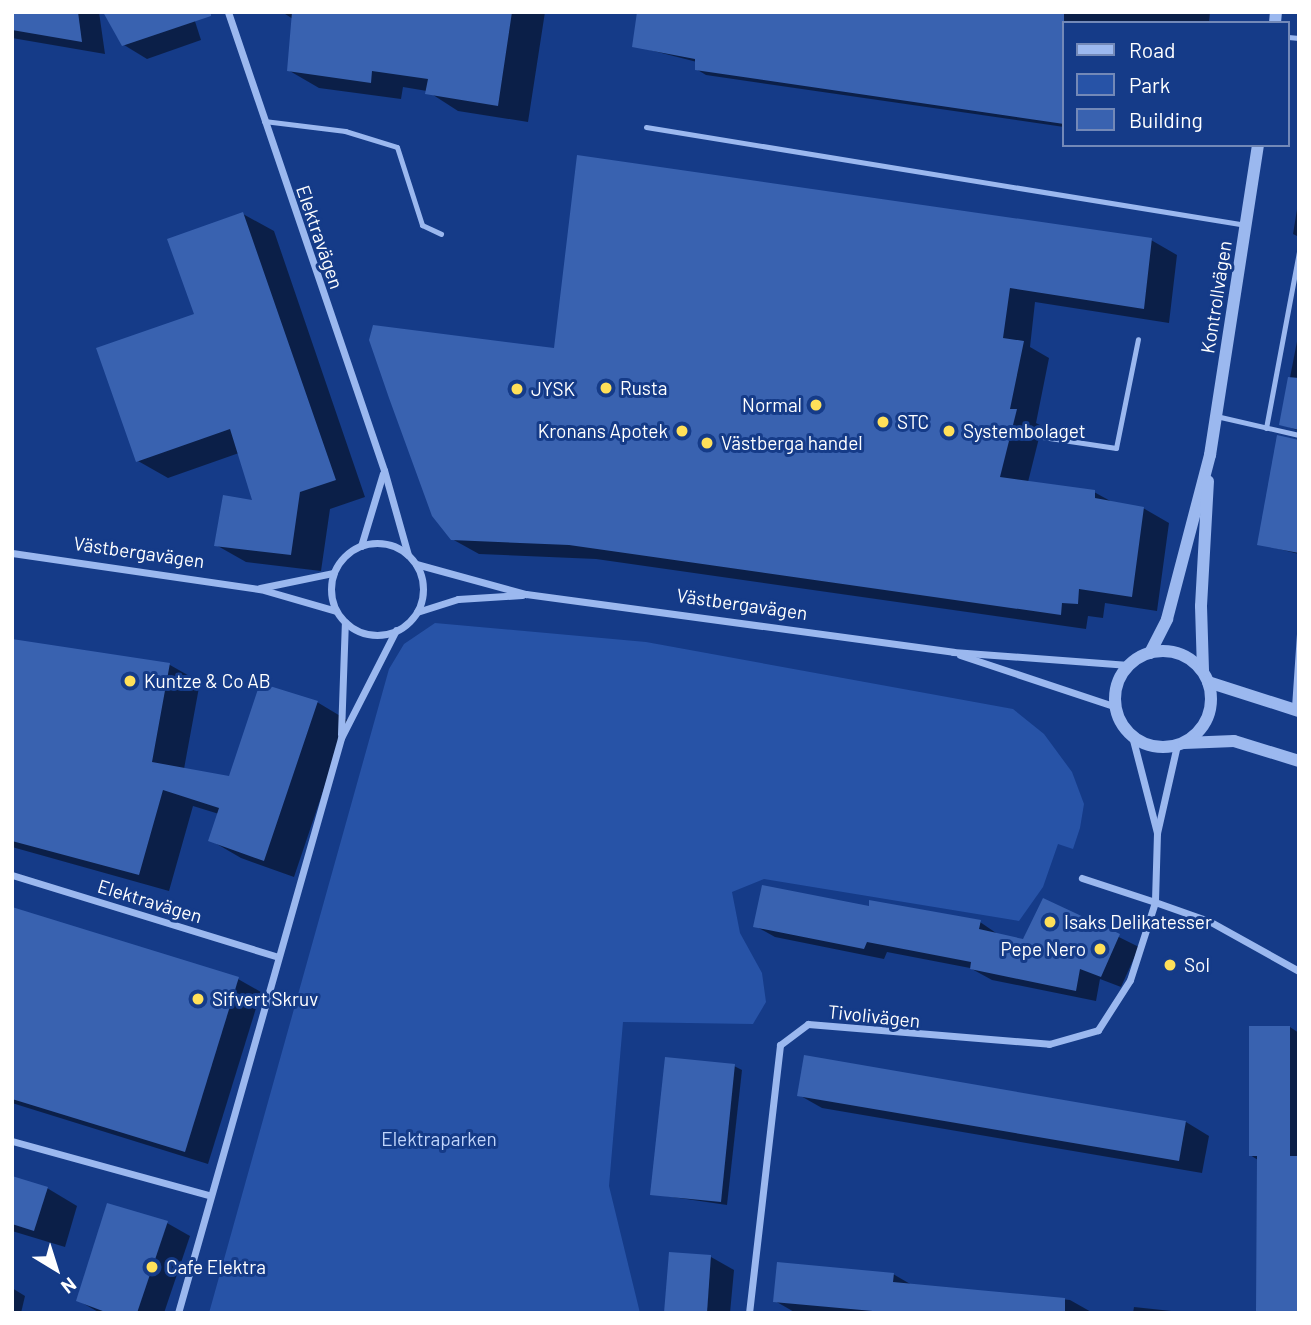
<!DOCTYPE html>
<html>
<head>
<meta charset="utf-8">
<style>
	body { margin:0 }
	#map { position:relative; width:1311px; height:1325px; overflow:hidden; background:#153b88; font-family:Barlow,sans-serif }
	div>[style] { position:absolute }
	.green>* { inset:0; background:#2753a7 }
	.shadow>* { inset:0; background:#0007 }
	.building>* { inset:0; background:#3962b0 }
	.service>* { height:5px; margin:-2.5px; padding:0 2.5px; transform-origin:2.5px; border-radius:2.5px; background:#9bb8ef }
	.minor>* { height:7px; margin:-3.5px; padding:0 3.5px; transform-origin:3.5px; border-radius:3.5px; background:#9bb8ef }
	.minor>.ring { margin:-3.5px; padding:0; box-sizing:content-box; background:none; border:7px solid #9bb8ef; border-radius:50% }
	.tertiary>* { height:12px; margin:-6px; padding:0 6px; transform-origin:6px; border-radius:6px; background:#9bb8ef }
	.tertiary>.ring { margin:-6px; padding:0; box-sizing:content-box; background:none; border:12px solid #9bb8ef; border-radius:50% }
	.dots>* { width:19px; height:19px; translate:-50% -50%; box-sizing:border-box; border:4px solid #153b88; border-radius:50% }
	span { translate:-50% -50%; white-space:nowrap; text-align:center; line-height:1.15; -webkit-text-stroke:6px #153b88; paint-order:stroke }
	.street-label { font-size:19px; color:#fff }
	.poi-label { font-size:19px; color:#fff }
	.left { translate:0 -50%; text-align:left }
	.right { translate:-100% -50%; text-align:right }
	.park-label { font-size:19px; color:#c1d5fb }
	.frame { position:absolute; inset:0; border:14px solid #fff; pointer-events:none }
	.legend { position:absolute; left:1062px; top:21px; width:228px; height:126px; box-sizing:border-box; background:#153b88; border:2px solid #7389b8; margin:0; padding:9px 12px; list-style:none; font-size:21px; color:#fff }
	.legend li { display:flex; align-items:center; gap:14px; height:35px }
	.legend b { width:35px; border:2px solid #7389b8 }
	.north { position:absolute; left:21px; top:1234px; width:70px; height:70px; -webkit-text-stroke:5px #153b88; paint-order:stroke; rotate:142deg; font-size:19px; font-weight:700; line-height:28px; text-align:center; color:#fff }
	.north::after { content:''; display:block; margin:auto; width:24px; height:32px; background:#fff; clip-path:polygon(50% 0,100% 100%,50% 72%,0 100%) }
</style>
</head>
<body>
<div id="map">
	<div class="green">
		<div style="clip-path:polygon(435px 623px,646px 642px,1013px 709px,1044px 734px,1072px 772px,1084px 804px,1080px 828px,1073px 849px,1058px 844px,1043px 887px,1019px 921px,764px 879px,732px 892px,740px 933px,762px 973px,766px 1002px,753px 1024px,623px 1022px,609px 1186px,640px 1313px,209px 1313px,389px 669px,404px 644px)"></div>
	</div>
	<div class="shadow">
		<div style="clip-path:polygon(12px 12px,99px 12px,105px 54px,12px 38px)"></div>
		<div style="clip-path:polygon(192px 12px,201px 40px,147px 59px,124px 45px)"></div>
		<div style="clip-path:polygon(282px 12px,545px 12px,528px 122px,458px 111px,427px 91px,403px 87px,401px 99px,319px 88px,288px 70px,293px 19px)"></div>
		<div style="clip-path:polygon(639px 12px,1210px 12px,1209px 23px,1064px 23px,1064px 127px,706px 75px,696px 69px,697px 62px,634px 46px)"></div>
		<div style="clip-path:polygon(1299px 197px,1299px 237px,1293px 234px)"></div>
		<div style="clip-path:polygon(243px 214px,274px 231px,365px 497px,330px 509px,321px 571px,246px 562px,216px 545px,254px 502px,239px 453px,168px 478px,138px 461px,196px 315px)"></div>
		<div style="clip-path:polygon(1151px 240px,1177px 255px,1169px 323px,1035px 302px,1030px 347px,1049px 358px,1036px 423px,1042px 426px,1028px 482px,1094px 492px,1114px 503px,1143px 508px,1169px 523px,1157px 611px,1105px 603px,1103px 618px,1088px 616px,1086px 629px,596px 559px,479px 554px,452px 539px,555px 350px)"></div>
		<div style="clip-path:polygon(1299px 331px,1299px 431px,1281px 424px)"></div>
		<div style="clip-path:polygon(1299px 442px,1299px 554px,1259px 544px)"></div>
		<div style="clip-path:polygon(12px 641px,170px 665px,200px 682px,184px 769px,231px 778px,317px 702px,347px 720px,294px 877px,241px 858px,210px 840px,219px 814px,193px 806px,169px 891px,12px 847px)"></div>
		<div style="clip-path:polygon(1044px 900px,1139px 947px,1121px 987px,1100px 979px,1096px 1001px,992px 980px,970px 968px,887px 952px,884px 959px,775px 937px,755px 926px,870px 908px,980px 922px,999px 935px,1024px 941px)"></div>
		<div style="clip-path:polygon(12px 909px,238px 979px,261px 992px,208px 1164px,12px 1103px)"></div>
		<div style="clip-path:polygon(1290px 1027px,1299px 1033px,1299px 1313px,1257px 1313px,1258px 1160px,1250px 1155px)"></div>
		<div style="clip-path:polygon(734px 1066px,742px 1070px,727px 1205px,652px 1194px)"></div>
		<div style="clip-path:polygon(799px 1095px,1186px 1122px,1209px 1136px,1202px 1173px,822px 1108px)"></div>
		<div style="clip-path:polygon(12px 1178px,47px 1188px,77px 1206px,65px 1247px,12px 1231px)"></div>
		<div style="clip-path:polygon(167px 1223px,190px 1236px,164px 1313px,100px 1313px,79px 1301px)"></div>
		<div style="clip-path:polygon(711px 1257px,734px 1270px,730px 1313px,666px 1313px)"></div>
		<div style="clip-path:polygon(893px 1274px,912px 1285px,1070px 1300px,1093px 1313px,796px 1313px,775px 1301px)"></div>
		<div style="clip-path:polygon(12px 1288px,25px 1296px,21px 1313px,12px 1313px)"></div>
		<div style="clip-path:polygon(1134px 1307px,1190px 1313px,1133px 1313px)"></div>
	</div>
	<div class="building">
		<div style="clip-path:polygon(12px 12px,78px 12px,82px 42px,12px 30px)"></div>
		<div style="clip-path:polygon(103px 12px,211px 12px,211px 16px,122px 46px)"></div>
		<div style="clip-path:polygon(292px 12px,512px 12px,498px 106px,425px 94px,428px 79px,372px 71px,371px 83px,287px 71px)"></div>
		<div style="clip-path:polygon(637px 12px,1064px 12px,1064px 124px,695px 70px,695px 59px,632px 47px)"></div>
		<div style="clip-path:polygon(577px 155px,1152px 238px,1144px 309px,1010px 288px,1003px 338px,1024px 341px,1010px 409px,1017px 409px,1000px 477px,1095px 490px,1095px 498px,1144px 507px,1132px 597px,1079px 589px,1078px 604px,1062px 603px,1061px 615px,569px 545px,451px 540px,432px 516px,389px 398px,369px 340px,373px 325px,554px 348px)"></div>
		<div style="clip-path:polygon(243px 212px,336px 480px,300px 492px,291px 555px,214px 546px,223px 495px,252px 500px,230px 429px,136px 462px,96px 348px,194px 314px,167px 239px)"></div>
		<div style="clip-path:polygon(1288px 377px,1299px 378px,1299px 430px,1279px 425px)"></div>
		<div style="clip-path:polygon(1277px 435px,1299px 440px,1299px 553px,1257px 545px)"></div>
		<div style="clip-path:polygon(12px 639px,170px 663px,152px 762px,229px 776px,260px 683px,318px 701px,264px 861px,208px 841px,219px 808px,163px 790px,139px 875px,12px 841px)"></div>
		<div style="clip-path:polygon(762px 885px,869px 906px,869px 900px,981px 920px,979px 929px,1023px 939px,1043px 898px,1120px 934px,1101px 977px,1080px 969px,1076px 991px,970px 969px,971px 962px,867px 942px,864px 949px,753px 927px)"></div>
		<div style="clip-path:polygon(12px 907px,239px 977px,185px 1152px,12px 1099px)"></div>
		<div style="clip-path:polygon(1249px 1026px,1290px 1026px,1290px 1156px,1298px 1156px,1297px 1313px,1256px 1313px,1257px 1156px,1249px 1156px)"></div>
		<div style="clip-path:polygon(804px 1055px,1186px 1121px,1179px 1161px,797px 1096px)"></div>
		<div style="clip-path:polygon(665px 1057px,735px 1064px,721px 1202px,650px 1195px)"></div>
		<div style="clip-path:polygon(12px 1176px,48px 1187px,34px 1231px,12px 1224px)"></div>
		<div style="clip-path:polygon(107px 1203px,168px 1221px,137px 1313px,108px 1313px,76px 1301px)"></div>
		<div style="clip-path:polygon(669px 1252px,711px 1255px,707px 1313px,664px 1313px)"></div>
		<div style="clip-path:polygon(777px 1262px,894px 1273px,893px 1282px,1065px 1298px,1065px 1313px,895px 1313px,773px 1302px)"></div>
	</div>
	<div class="service">
		<div style="left:1288px;top:37px;width:11px;rotate:5deg"></div>
		<div style="left:264px;top:121px;width:82px;rotate:7deg"></div>
		<div style="left:345px;top:131px;width:54px;rotate:17.1deg"></div>
		<div style="left:397px;top:147px;width:82px;rotate:72.2deg"></div>
		<div style="left:422px;top:225px;width:21px;rotate:25deg"></div>
		<div style="left:646px;top:127px;width:608px;rotate:9.28deg"></div>
		<div style="left:1216px;top:416px;width:85px;rotate:12.9deg"></div>
		<div style="left:1266px;top:428px;width:179px;rotate:-79.4deg"></div>
		<div style="left:1036px;top:436px;width:81px;rotate:8.5deg"></div>
		<div style="left:1116px;top:448px;width:111px;rotate:-78.6deg"></div>
		<div style="left:1294px;top:707px;width:74px;rotate:-86.1deg"></div>
	</div>
	<div class="minor">
		<div style="left:228px;top:12px;width:484px;rotate:71.2deg"></div>
		<div style="left:384px;top:470px;width:88px;rotate:74.2deg"></div>
		<div class="ring" style="left:331px;top:543px;width:85px;height:85px"></div>
		<div style="left:361px;top:546px;width:76px;rotate:-73.2deg"></div>
		<div style="left:12px;top:553px;width:251px;rotate:8.3deg"></div>
		<div style="left:260px;top:589px;width:79px;rotate:16.1deg"></div>
		<div style="left:416px;top:564px;width:114px;rotate:15.3deg"></div>
		<div style="left:526px;top:594px;width:431px;rotate:7.7deg"></div>
		<div style="left:953px;top:652px;width:176px;rotate:4.2deg"></div>
		<div style="left:260px;top:588px;width:75px;rotate:-11.6deg"></div>
		<div style="left:417px;top:612px;width:43px;rotate:-17.6deg"></div>
		<div style="left:458px;top:599px;width:64px;rotate:-3.6deg"></div>
		<div style="left:960px;top:655px;width:164px;rotate:18.4deg"></div>
		<div style="left:341px;top:734px;width:112px;rotate:-88deg"></div>
		<div style="left:1132px;top:736px;width:100px;rotate:75.5deg"></div>
		<div style="left:1157px;top:833px;width:90px;rotate:-77.2deg"></div>
		<div style="left:1157px;top:833px;width:69px;rotate:91.7deg"></div>
		<div style="left:1155px;top:902px;width:57px;rotate:19.4deg"></div>
		<div style="left:1209px;top:921px;width:103px;rotate:29.1deg"></div>
		<div style="left:12px;top:875px;width:278px;rotate:17.1deg"></div>
		<div style="left:12px;top:1141px;width:206px;rotate:15.4deg"></div>
		<div style="left:178px;top:1313px;width:598px;rotate:-74.17deg"></div>
		<div style="left:341px;top:738px;width:121px;rotate:-63deg"></div>
		<div style="left:749px;top:1313px;width:270px;rotate:-83.4deg"></div>
		<div style="left:780px;top:1045px;width:35px;rotate:-37deg"></div>
		<div style="left:808px;top:1024px;width:242px;rotate:4.7deg"></div>
		<div style="left:1049px;top:1044px;width:51px;rotate:-15.9deg"></div>
		<div style="left:1098px;top:1030px;width:59px;rotate:-57.4deg"></div>
		<div style="left:1130px;top:980px;width:82px;rotate:-72.2deg"></div>
		<div style="left:1155px;top:902px;width:77px;rotate:-161.8deg"></div>
	</div>
	<div class="tertiary">
		<div style="left:1275px;top:23px;width:11px;rotate:-85deg"></div>
		<div class="ring" style="left:1115px;top:651px;width:84px;height:84px"></div>
		<div style="left:1150px;top:653px;width:38px;rotate:-63deg"></div>
		<div style="left:1167px;top:619px;width:170px;rotate:-75.3deg"></div>
		<div style="left:1210px;top:455px;width:314px;rotate:-81.2deg"></div>
		<div style="left:1203px;top:670px;width:64px;rotate:-91.8deg"></div>
		<div style="left:1201px;top:606px;width:125px;rotate:-86.8deg"></div>
		<div style="left:1208px;top:682px;width:96px;rotate:17.7deg"></div>
		<div style="left:1184px;top:743px;width:50px;rotate:-2.3deg"></div>
		<div style="left:1234px;top:741px;width:68px;rotate:17.1deg"></div>
	</div>
	<div class="dots">
		<div style="left:606px;top:388px;background:#ffe059"></div>
		<div style="left:517px;top:389px;background:#ffe059"></div>
		<div style="left:816px;top:405px;background:#ffe059"></div>
		<div style="left:883px;top:422px;background:#ffe059"></div>
		<div style="left:682px;top:431px;background:#ffe059"></div>
		<div style="left:949px;top:431px;background:#ffe059"></div>
		<div style="left:707px;top:443px;background:#ffe059"></div>
		<div style="left:130px;top:681px;background:#ffe059"></div>
		<div style="left:1050px;top:922px;background:#ffe059"></div>
		<div style="left:1100px;top:949px;background:#ffe059"></div>
		<div style="left:1170px;top:965px;background:#ffe059"></div>
		<div style="left:198px;top:999px;background:#ffe059"></div>
		<div style="left:152px;top:1267px;background:#ffe059"></div>
	</div>
	<div class="street-label">
		<span style="left:320px;top:237px;rotate:71deg">Elektravägen</span>
		<span style="left:1216px;top:297px;rotate:-81deg">Kontrollvägen</span>
		<span style="left:139px;top:552px;rotate:8deg">Västbergavägen</span>
		<span style="left:742px;top:604px;rotate:8deg">Västbergavägen</span>
		<span style="left:150px;top:901px;rotate:17deg">Elektravägen</span>
		<span style="left:874px;top:1016px;rotate:6deg">Tivolivägen</span>
	</div>
	<div class="poi-label">
		<span class="left" style="left:620px;top:388px">Rusta</span>
		<span class="left" style="left:531px;top:389px">JYSK</span>
		<span class="right" style="left:802px;top:405px">Normal</span>
		<span class="left" style="left:897px;top:422px">STC</span>
		<span class="right" style="left:668px;top:431px">Kronans Apotek</span>
		<span class="left" style="left:963px;top:431px">Systembolaget</span>
		<span class="left" style="left:721px;top:443px">Västberga handel</span>
		<span class="left" style="left:144px;top:681px">Kuntze &amp; Co AB</span>
		<span class="left" style="left:1064px;top:922px">Isaks Delikatesser</span>
		<span class="right" style="left:1086px;top:949px">Pepe Nero</span>
		<span class="left" style="left:1184px;top:965px">Sol</span>
		<span class="left" style="left:212px;top:999px">Sifvert Skruv</span>
		<span class="left" style="left:166px;top:1267px">Cafe Elektra</span>
	</div>
	<div class="park-label">
		<span style="left:439px;top:1139px">Elektraparken</span>
	</div>
	<div class="frame"></div>
	<ul class="legend">
	<li><b style="height:9px;background:#9bb8ef"></b>Road</li>
	<li><b style="height:19px;background:#2753a7"></b>Park</li>
	<li><b style="height:19px;background:#3962b0"></b>Building</li>
	</ul>
	<div class="north">N</div>
</div>
</body>
</html>
